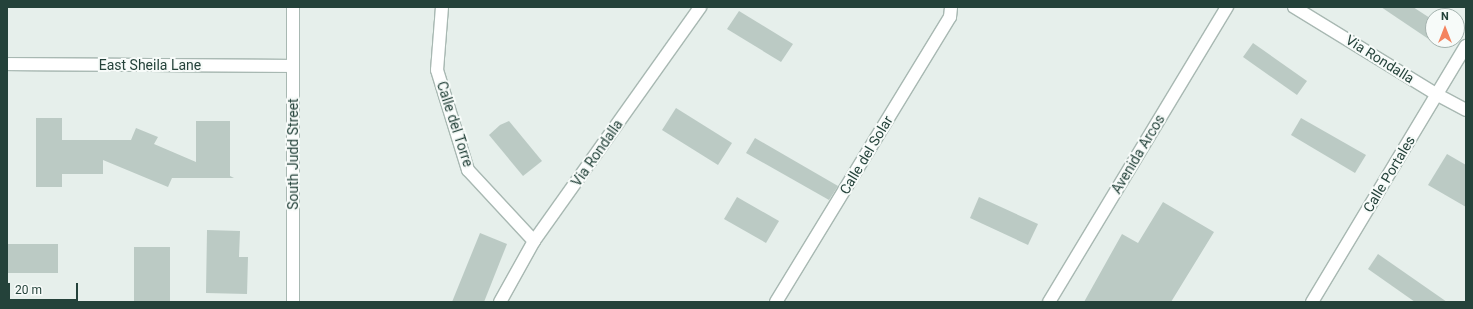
<!DOCTYPE html>
<html>
<head>
<meta charset="utf-8">
<style>
	body { margin:0 }
	#map { position:relative; width:1473px; height:309px; overflow:hidden; background:#e6efeb; font-family:Roboto,sans-serif }
	div>[style] { position:absolute }
	.building>* { inset:0; background:#bbcac4 }
	.roads { filter:drop-shadow(1px 0 #a8b8b2) drop-shadow(-1px 0 #a8b8b2) drop-shadow(0 1px #a8b8b2) drop-shadow(0 -1px #a8b8b2) }
	.minor>* { height:12px; margin:-6px; padding:0 6px; transform-origin:6px; border-radius:6px; background:#fff }
	span { translate:-50% -50%; white-space:nowrap; text-align:center; line-height:1.15; -webkit-text-stroke:4px #f7fbf9; paint-order:stroke }
	.street-label { font-size:14px; color:#24423a }
	.frame { position:absolute; inset:0; border:8px solid #24423a; pointer-events:none }
	.north { position:absolute; left:1425px; top:8px; width:40px; height:40px; box-sizing:border-box; background:#f7fbf9; border:1px solid #a3b1ad; border-radius:50%; rotate:0deg; font-size:11px; font-weight:700; line-height:16px; text-align:center; color:#24423a }
	.north::after { content:''; display:block; margin:auto; width:14px; height:18px; background:#f4845f; clip-path:polygon(50% 0,100% 100%,50% 72%,0 100%) }
	.scale { position:absolute; left:8px; top:283px; width:70px; height:18px; box-sizing:border-box; border:2px solid #24423a; border-top:0; padding-left:5px; font-size:12px; line-height:14px; white-space:nowrap; color:#24423a; -webkit-text-stroke:3px #f7fbf9; paint-order:stroke }
</style>
</head>
<body>
<div id="map">
	<div class="building">
		<div style="clip-path:polygon(1381px 7px,1413px 7px,1433px 20px,1433px 42px)"></div>
		<div style="clip-path:polygon(739px 11px,793px 44px,781px 62px,727px 29px)"></div>
		<div style="clip-path:polygon(1253px 43px,1307px 81px,1297px 95px,1243px 57px)"></div>
		<div style="clip-path:polygon(676px 108px,732px 143px,718px 165px,662px 130px)"></div>
		<div style="clip-path:polygon(36px 118px,62px 118px,62px 140px,131px 140px,136px 128px,158px 137px,154px 144px,196px 162px,196px 121px,230px 121px,230px 176px,234px 178px,172px 178px,168px 187px,103px 160px,103px 174px,62px 174px,62px 187px,36px 187px)"></div>
		<div style="clip-path:polygon(1301px 118px,1366px 155px,1355px 173px,1291px 135px)"></div>
		<div style="clip-path:polygon(509px 121px,542px 161px,523px 176px,489px 135px,500px 125px)"></div>
		<div style="clip-path:polygon(755px 138px,838px 186px,829px 200px,746px 153px)"></div>
		<div style="clip-path:polygon(1447px 154px,1466px 165px,1466px 207px,1428px 185px)"></div>
		<div style="clip-path:polygon(737px 197px,779px 221px,766px 243px,724px 219px)"></div>
		<div style="clip-path:polygon(979px 197px,1038px 224px,1028px 245px,970px 218px)"></div>
		<div style="clip-path:polygon(1163px 202px,1214px 232px,1171px 302px,1084px 302px,1122px 234px,1138px 243px)"></div>
		<div style="clip-path:polygon(207px 230px,240px 231px,239px 257px,248px 257px,247px 294px,206px 293px)"></div>
		<div style="clip-path:polygon(480px 233px,507px 244px,484px 302px,452px 302px)"></div>
		<div style="clip-path:polygon(7px 244px,58px 244px,58px 273px,7px 273px)"></div>
		<div style="clip-path:polygon(134px 247px,170px 247px,170px 301px,134px 301px)"></div>
		<div style="clip-path:polygon(1378px 254px,1447px 302px,1415px 302px,1368px 269px)"></div>
	</div>
	<div class="roads">
		<div class="minor">
			<div style="left:442px;top:7px;width:63px;rotate:94.5deg"></div>
			<div style="left:437px;top:70px;width:105px;rotate:72.8deg"></div>
			<div style="left:468px;top:170px;width:97px;rotate:47.1deg"></div>
			<div style="left:1294px;top:7px;width:167px;rotate:31.5deg"></div>
			<div style="left:1436px;top:94px;width:34px;rotate:28deg"></div>
			<div style="left:7px;top:64px;width:286px;rotate:0.4deg"></div>
			<div style="left:293px;top:302px;width:295px;rotate:-90deg"></div>
			<div style="left:500px;top:302px;width:70px;rotate:-60.9deg"></div>
			<div style="left:534px;top:241px;width:287px;rotate:-54.6deg"></div>
			<div style="left:776px;top:302px;width:334px;rotate:-58.6deg"></div>
			<div style="left:950px;top:17px;width:10px;rotate:-84deg"></div>
			<div style="left:1049px;top:302px;width:345px;rotate:-58.9deg"></div>
			<div style="left:1312px;top:302px;width:299px;rotate:-59deg"></div>
		</div>
	</div>
	<div class="street-label">
		<span style="left:1380px;top:59px;rotate:32deg">Via Rondalla</span>
		<span style="left:150px;top:65px">East Sheila Lane</span>
		<span style="left:455px;top:124px;rotate:72deg">Calle del Torre</span>
		<span style="left:597px;top:153px;rotate:-55deg">Via Rondalla</span>
		<span style="left:293px;top:154px;rotate:-90deg">South Judd Street</span>
		<span style="left:1138px;top:154px;rotate:-59deg">Avenida Arcos</span>
		<span style="left:866px;top:155px;rotate:-59deg">Calle del Solar</span>
		<span style="left:1389px;top:174px;rotate:-59deg">Calle Portales</span>
	</div>
	<div class="frame"></div>
	<div class="north">N</div>
	<div class="scale">20 m</div>
</div>
</body>
</html>
